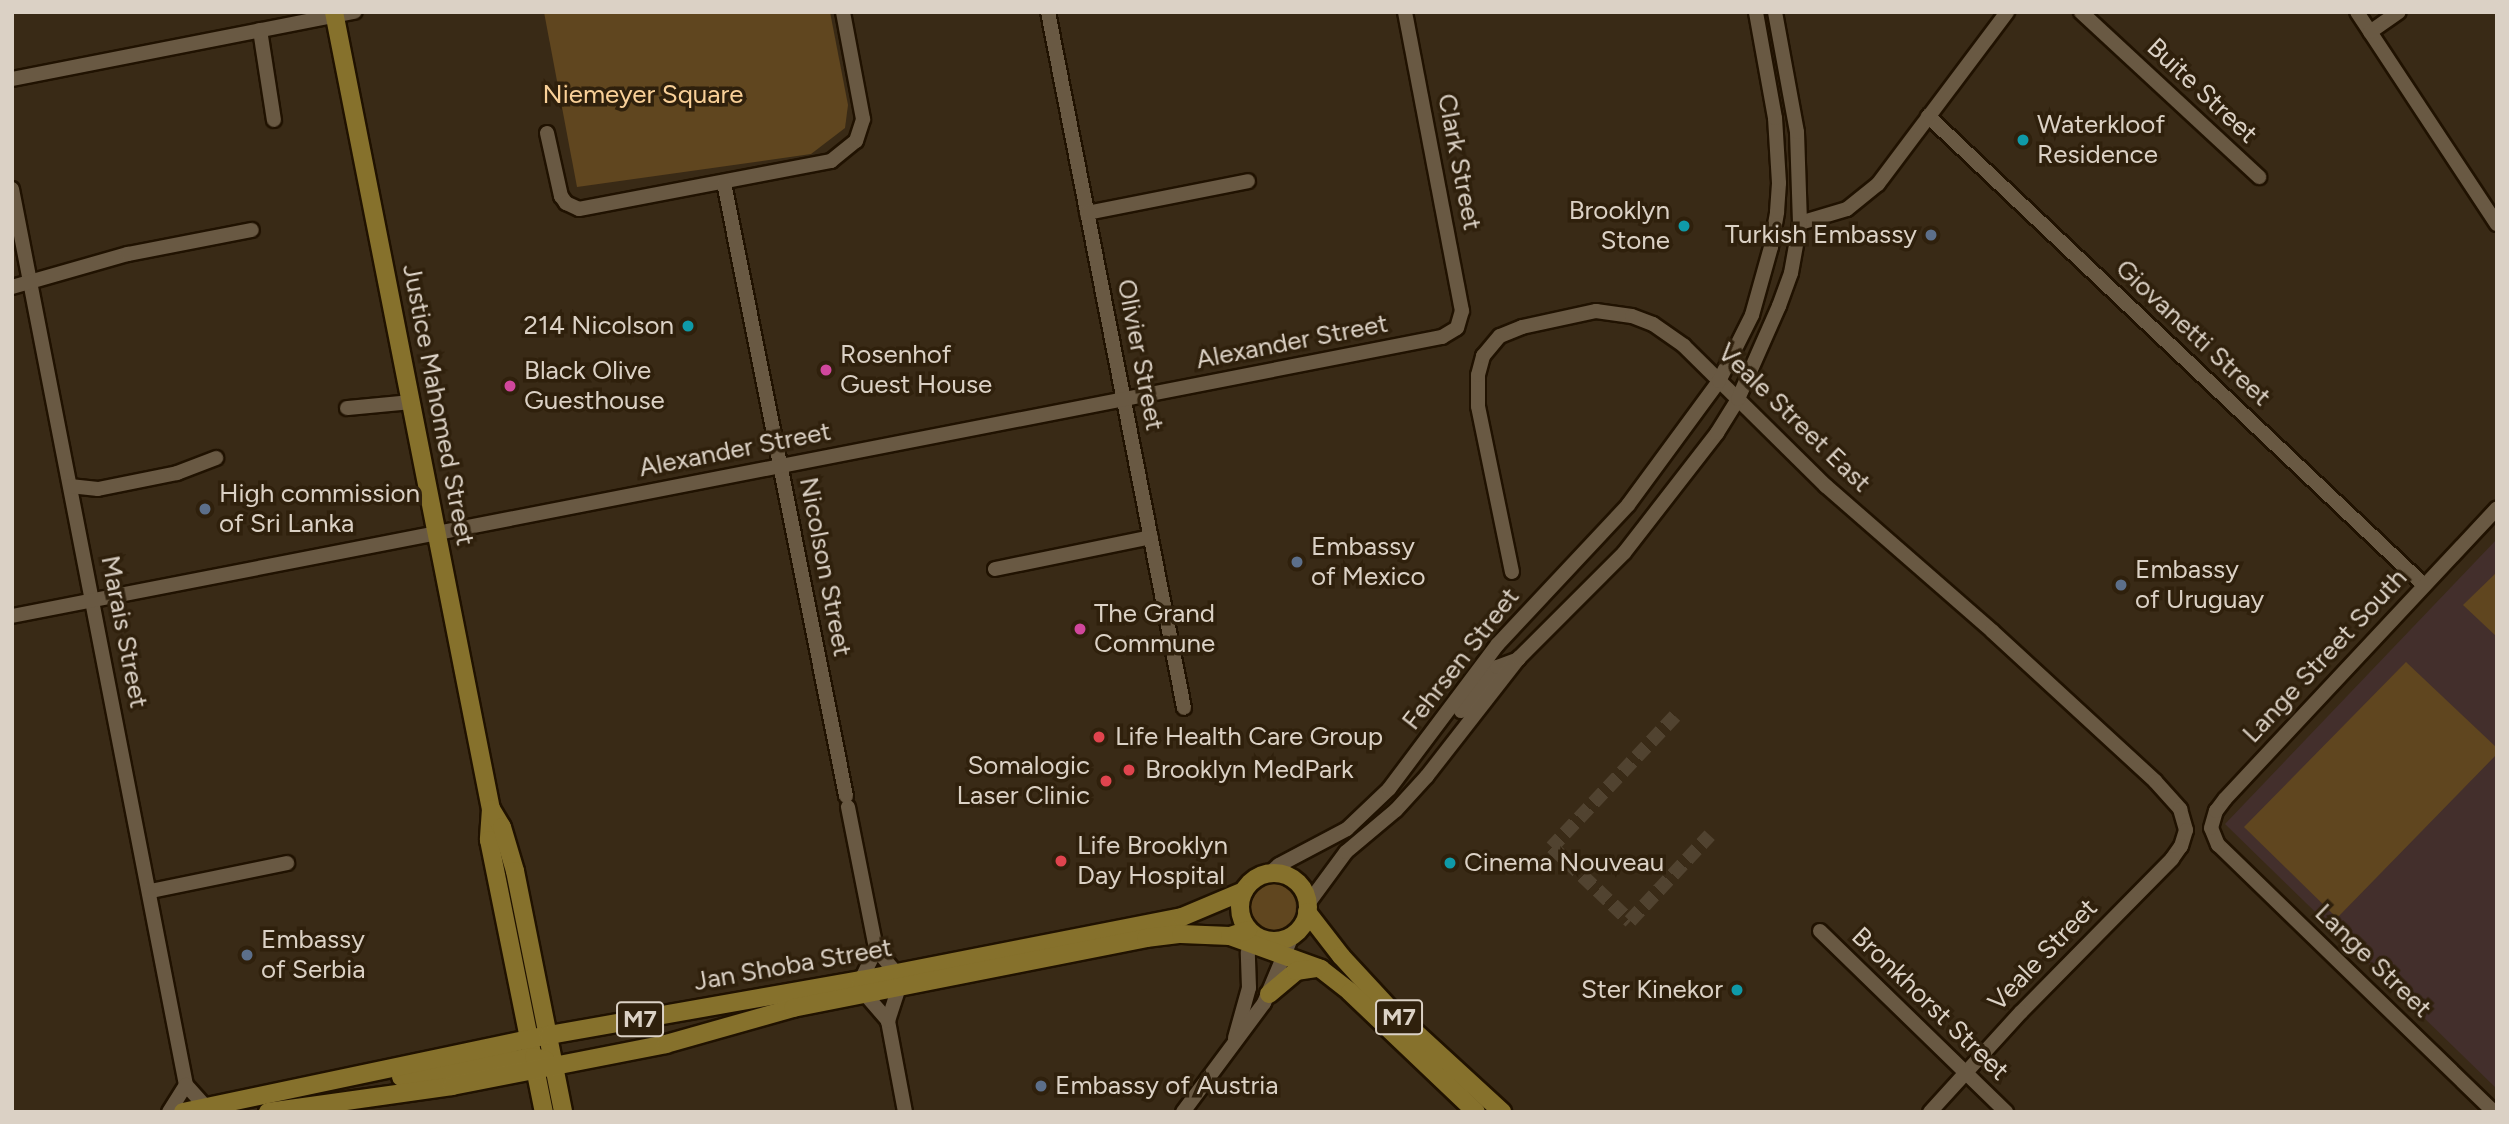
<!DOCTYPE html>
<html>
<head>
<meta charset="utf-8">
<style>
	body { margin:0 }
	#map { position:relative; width:2509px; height:1124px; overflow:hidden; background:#392a16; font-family:Figtree,sans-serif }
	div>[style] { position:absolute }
	.education>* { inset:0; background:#432f2c }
	.green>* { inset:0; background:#60461f }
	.round { border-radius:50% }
	.minor-tunnel>* { height:14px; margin-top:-7px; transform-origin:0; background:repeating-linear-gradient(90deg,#514330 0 14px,transparent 0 21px) }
	.roads { filter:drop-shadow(2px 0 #201201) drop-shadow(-2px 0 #201201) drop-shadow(0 2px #201201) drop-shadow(0 -2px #201201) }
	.minor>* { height:14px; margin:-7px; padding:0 7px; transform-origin:7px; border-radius:7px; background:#695943 }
	.major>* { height:18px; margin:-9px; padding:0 9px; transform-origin:9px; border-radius:9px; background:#86712c }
	.major>.ring { margin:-9px; padding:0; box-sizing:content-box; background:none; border:18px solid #86712c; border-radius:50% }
	.dots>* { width:19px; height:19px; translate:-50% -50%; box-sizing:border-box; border:4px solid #2f200c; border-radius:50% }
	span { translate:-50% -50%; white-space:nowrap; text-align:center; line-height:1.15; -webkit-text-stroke:7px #2f200c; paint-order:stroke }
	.shield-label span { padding:2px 5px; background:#2f200c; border:2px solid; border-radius:5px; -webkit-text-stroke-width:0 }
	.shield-label { font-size:24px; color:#dbd1c5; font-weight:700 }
	.street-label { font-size:26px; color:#dbd1c5 }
	.park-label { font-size:26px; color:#f9d098 }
	.poi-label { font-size:26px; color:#dbd1c5 }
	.left { translate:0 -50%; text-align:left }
	.right { translate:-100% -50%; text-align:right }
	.frame { position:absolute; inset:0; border:14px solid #dbd1c5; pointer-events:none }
</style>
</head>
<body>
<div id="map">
	<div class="education">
		<div style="clip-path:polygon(2497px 539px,2497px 1089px,2225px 824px)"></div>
	</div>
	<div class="green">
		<div style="clip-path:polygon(544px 12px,830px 12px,848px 105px,845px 128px,811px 154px,577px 187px)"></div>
		<div style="clip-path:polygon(2497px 572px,2497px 637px,2463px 605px)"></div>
		<div style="clip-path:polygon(2406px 662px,2497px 748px,2497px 754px,2337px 918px,2244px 827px)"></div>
		<div class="round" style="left:1244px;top:881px;width:52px;height:52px"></div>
	</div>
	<div class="minor-tunnel">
		<div style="left:1675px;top:716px;width:180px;rotate:133.2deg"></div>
		<div style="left:1552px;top:847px;width:108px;rotate:43.5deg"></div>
		<div style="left:1630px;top:921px;width:117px;rotate:-47.1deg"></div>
	</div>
	<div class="roads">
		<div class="minor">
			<div style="left:1048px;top:12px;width:709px;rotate:78.94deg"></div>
			<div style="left:2081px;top:12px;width:243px;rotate:42.8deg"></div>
			<div style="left:2357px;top:12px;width:254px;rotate:56.6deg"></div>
			<div style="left:260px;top:30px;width:91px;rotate:81.2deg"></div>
			<div style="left:2370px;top:32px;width:35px;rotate:-35deg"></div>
			<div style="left:12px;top:79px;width:349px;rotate:-11.1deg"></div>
			<div style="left:1928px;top:116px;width:683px;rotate:43.4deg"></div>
			<div style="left:547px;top:133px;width:65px;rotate:77.5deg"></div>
			<div style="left:561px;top:196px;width:9px;rotate:54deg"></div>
			<div style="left:566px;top:203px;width:14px;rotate:25deg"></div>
			<div style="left:579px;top:209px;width:257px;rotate:-10.8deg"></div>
			<div style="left:831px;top:161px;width:32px;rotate:-39deg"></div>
			<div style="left:856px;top:141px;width:23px;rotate:-72deg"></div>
			<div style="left:863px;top:119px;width:109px;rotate:-100.6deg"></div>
			<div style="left:724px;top:183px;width:625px;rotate:78.74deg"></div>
			<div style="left:12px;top:189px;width:913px;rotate:79.01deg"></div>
			<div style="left:186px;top:1085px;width:30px;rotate:48deg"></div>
			<div style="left:1087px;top:213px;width:164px;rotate:-11.2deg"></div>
			<div style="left:1800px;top:223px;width:49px;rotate:-16.6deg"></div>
			<div style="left:1847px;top:209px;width:40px;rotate:-39deg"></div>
			<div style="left:1878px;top:184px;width:215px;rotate:-53.1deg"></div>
			<div style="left:12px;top:287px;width:121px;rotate:-15.9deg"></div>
			<div style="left:128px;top:254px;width:126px;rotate:-11deg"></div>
			<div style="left:347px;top:408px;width:63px;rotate:-5.4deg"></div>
			<div style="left:70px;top:486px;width:28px;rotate:6deg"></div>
			<div style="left:98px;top:489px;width:81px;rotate:-11.4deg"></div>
			<div style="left:177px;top:473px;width:42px;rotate:-21deg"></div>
			<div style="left:995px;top:569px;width:159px;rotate:-11.6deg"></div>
			<div style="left:1512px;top:572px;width:169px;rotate:-101.6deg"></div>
			<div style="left:1478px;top:406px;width:31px;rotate:-90deg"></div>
			<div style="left:1478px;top:375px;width:20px;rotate:-75deg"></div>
			<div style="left:1483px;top:356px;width:26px;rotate:-50deg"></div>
			<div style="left:1500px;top:336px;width:24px;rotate:-22deg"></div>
			<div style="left:1522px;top:327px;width:76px;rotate:-12.2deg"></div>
			<div style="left:1596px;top:311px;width:36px;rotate:8deg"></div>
			<div style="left:1632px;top:316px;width:22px;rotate:21deg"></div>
			<div style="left:1653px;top:324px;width:38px;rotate:35deg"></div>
			<div style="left:1684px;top:346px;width:199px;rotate:44.6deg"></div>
			<div style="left:1826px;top:486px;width:220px;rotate:41.1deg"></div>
			<div style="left:1992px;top:631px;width:222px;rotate:42.6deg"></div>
			<div style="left:2155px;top:781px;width:38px;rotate:48deg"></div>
			<div style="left:2180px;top:809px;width:22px;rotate:74deg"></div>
			<div style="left:2186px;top:830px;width:17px;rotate:107deg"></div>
			<div style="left:2181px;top:846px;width:16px;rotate:125deg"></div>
			<div style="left:2172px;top:859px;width:215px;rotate:134.6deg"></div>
			<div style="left:2021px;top:1012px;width:135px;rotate:132.3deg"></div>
			<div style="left:12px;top:616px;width:1457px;rotate:-11.04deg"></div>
			<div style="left:1442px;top:337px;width:17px;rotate:-31deg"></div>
			<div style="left:1457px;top:328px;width:18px;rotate:-74deg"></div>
			<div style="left:1462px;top:311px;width:304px;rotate:-100.8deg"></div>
			<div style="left:1461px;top:711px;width:57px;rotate:-50.7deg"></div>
			<div style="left:1497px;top:667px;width:23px;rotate:-20deg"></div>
			<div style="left:848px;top:807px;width:145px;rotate:78.8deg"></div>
			<div style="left:876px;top:949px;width:31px;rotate:50deg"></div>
			<div style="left:1269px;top:874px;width:13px;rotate:-42deg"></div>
			<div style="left:1279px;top:865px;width:77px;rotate:-27.9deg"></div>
			<div style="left:1347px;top:829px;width:58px;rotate:-43.6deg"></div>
			<div style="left:1389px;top:789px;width:181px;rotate:-53.1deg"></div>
			<div style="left:1498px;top:644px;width:190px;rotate:-46.9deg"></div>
			<div style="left:1628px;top:505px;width:154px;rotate:-53.7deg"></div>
			<div style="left:1719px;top:381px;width:74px;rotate:-63.4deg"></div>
			<div style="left:1752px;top:315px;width:71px;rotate:-74.4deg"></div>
			<div style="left:1771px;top:247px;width:36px;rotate:-80deg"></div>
			<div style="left:1777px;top:212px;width:29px;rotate:-86deg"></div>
			<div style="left:1779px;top:183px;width:65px;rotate:-93.5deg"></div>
			<div style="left:1775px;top:118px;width:108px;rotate:-100.2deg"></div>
			<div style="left:151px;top:891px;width:139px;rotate:-11.6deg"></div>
			<div style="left:1307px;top:905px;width:66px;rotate:-53.7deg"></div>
			<div style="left:1346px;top:852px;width:65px;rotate:-40deg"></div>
			<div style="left:1396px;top:810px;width:46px;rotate:-47.6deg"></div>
			<div style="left:1427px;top:776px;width:150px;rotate:-52.1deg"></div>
			<div style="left:1519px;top:658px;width:148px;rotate:-45deg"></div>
			<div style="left:1624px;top:553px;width:152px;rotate:-52.2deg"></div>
			<div style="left:1717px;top:433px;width:40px;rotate:-58deg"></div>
			<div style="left:1738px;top:399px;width:102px;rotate:-66.2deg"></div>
			<div style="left:1779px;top:306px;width:35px;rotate:-70deg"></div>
			<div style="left:1791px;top:273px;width:51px;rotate:-79.8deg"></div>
			<div style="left:1800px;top:223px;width:91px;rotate:-91.9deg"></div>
			<div style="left:1797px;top:132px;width:122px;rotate:-100.4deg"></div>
			<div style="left:1820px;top:931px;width:260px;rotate:44.2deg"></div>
			<div style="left:861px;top:980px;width:34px;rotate:-64deg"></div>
			<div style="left:899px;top:987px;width:36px;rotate:108deg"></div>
			<div style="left:888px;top:1021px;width:93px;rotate:79.4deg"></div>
			<div style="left:864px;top:993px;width:37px;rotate:49deg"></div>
			<div style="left:1235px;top:1038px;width:52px;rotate:-74.4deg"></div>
			<div style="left:1249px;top:988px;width:35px;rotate:-92deg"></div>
			<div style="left:1248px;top:953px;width:18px;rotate:-77deg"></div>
			<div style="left:169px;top:1112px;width:32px;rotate:-58deg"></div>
			<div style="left:1183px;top:1112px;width:136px;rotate:-53.4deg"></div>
			<div style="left:1264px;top:1003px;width:73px;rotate:-67.3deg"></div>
			<div style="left:2494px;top:1112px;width:384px;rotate:-135.9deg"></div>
			<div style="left:2218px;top:845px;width:18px;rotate:-112deg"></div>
			<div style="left:2211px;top:828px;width:18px;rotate:-74deg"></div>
			<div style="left:2216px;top:811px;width:15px;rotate:-53deg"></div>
			<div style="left:2225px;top:799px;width:398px;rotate:-46.9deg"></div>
		</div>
		<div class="major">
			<div style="left:334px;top:12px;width:812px;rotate:78.86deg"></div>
			<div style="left:491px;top:809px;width:31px;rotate:94deg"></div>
			<div style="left:489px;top:840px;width:278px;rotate:78.6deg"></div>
			<div style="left:491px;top:809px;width:21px;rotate:59deg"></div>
			<div style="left:502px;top:827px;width:46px;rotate:73.5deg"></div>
			<div style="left:515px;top:871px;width:246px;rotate:78.7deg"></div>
			<div class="ring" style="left:1240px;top:873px;width:50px;height:50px"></div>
			<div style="left:1307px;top:912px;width:56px;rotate:52.3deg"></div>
			<div style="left:1341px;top:956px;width:71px;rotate:47.3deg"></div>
			<div style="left:1389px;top:1008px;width:154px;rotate:42.6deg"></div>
			<div style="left:1230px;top:936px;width:97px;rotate:19.9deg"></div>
			<div style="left:1321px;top:969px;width:37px;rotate:38deg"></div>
			<div style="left:1350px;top:992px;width:174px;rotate:43.6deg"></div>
			<div style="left:1269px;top:994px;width:35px;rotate:-40deg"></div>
			<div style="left:1296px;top:971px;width:22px;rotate:-8deg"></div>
			<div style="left:401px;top:1077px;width:134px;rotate:-8.6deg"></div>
			<div style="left:534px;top:1057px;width:12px;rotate:14deg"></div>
			<div style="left:183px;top:1112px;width:374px;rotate:-11.9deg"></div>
			<div style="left:549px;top:1035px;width:317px;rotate:-10deg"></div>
			<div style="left:861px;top:980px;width:327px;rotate:-11.1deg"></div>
			<div style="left:1182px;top:917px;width:67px;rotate:-22.8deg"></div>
			<div style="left:268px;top:1112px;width:186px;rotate:-8deg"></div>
			<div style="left:452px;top:1086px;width:218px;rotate:-11.1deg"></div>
			<div style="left:666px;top:1044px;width:132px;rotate:-15.8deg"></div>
			<div style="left:793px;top:1008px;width:360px;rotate:-11.2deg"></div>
			<div style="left:1146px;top:938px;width:35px;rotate:-7deg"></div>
			<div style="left:1181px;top:934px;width:49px;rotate:2.3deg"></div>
			<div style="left:1230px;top:936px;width:19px;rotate:-18deg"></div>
		</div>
	</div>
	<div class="dots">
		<div style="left:2023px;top:140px;background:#0f9aa8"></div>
		<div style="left:1684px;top:226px;background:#0f9aa8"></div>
		<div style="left:1931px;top:235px;background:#5c6f8a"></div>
		<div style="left:688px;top:326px;background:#0f9aa8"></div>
		<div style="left:826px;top:370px;background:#d1479c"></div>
		<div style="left:510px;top:386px;background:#d1479c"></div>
		<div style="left:205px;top:509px;background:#5c6f8a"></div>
		<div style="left:1297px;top:562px;background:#5c6f8a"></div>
		<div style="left:2121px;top:585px;background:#5c6f8a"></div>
		<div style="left:1080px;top:629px;background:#d1479c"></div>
		<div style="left:1099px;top:737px;background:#e0444e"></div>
		<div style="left:1129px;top:770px;background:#e0444e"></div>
		<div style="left:1106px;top:781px;background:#e0444e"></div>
		<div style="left:1061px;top:861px;background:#e0444e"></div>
		<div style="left:1450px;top:863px;background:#0f9aa8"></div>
		<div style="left:247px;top:955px;background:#5c6f8a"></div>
		<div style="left:1737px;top:990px;background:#0f9aa8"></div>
		<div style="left:1041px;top:1086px;background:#5c6f8a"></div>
	</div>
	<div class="shield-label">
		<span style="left:1399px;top:1017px">M7</span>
		<span style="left:640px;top:1019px">M7</span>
	</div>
	<div class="street-label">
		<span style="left:2202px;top:91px;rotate:43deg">Buite Street</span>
		<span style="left:1459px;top:162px;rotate:79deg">Clark Street</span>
		<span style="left:2193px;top:333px;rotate:43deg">Giovanetti Street</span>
		<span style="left:1292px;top:342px;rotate:-11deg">Alexander Street</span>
		<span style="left:1140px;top:355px;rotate:79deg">Olivier Street</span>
		<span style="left:438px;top:405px;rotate:79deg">Justice Mahomed Street</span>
		<span style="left:1794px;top:418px;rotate:44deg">Veale Street East</span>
		<span style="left:735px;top:450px;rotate:-11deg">Alexander Street</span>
		<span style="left:825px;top:567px;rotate:79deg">Nicolson Street</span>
		<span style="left:124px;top:632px;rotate:79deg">Marais Street</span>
		<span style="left:2325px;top:656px;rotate:-47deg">Lange Street South</span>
		<span style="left:1461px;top:659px;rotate:-52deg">Fehrsen Street</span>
		<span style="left:2043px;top:955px;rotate:-46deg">Veale Street</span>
		<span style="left:2373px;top:961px;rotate:44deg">Lange Street</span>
		<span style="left:793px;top:965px;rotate:-10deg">Jan Shoba Street</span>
		<span style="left:1930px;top:1004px;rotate:44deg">Bronkhorst Street</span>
	</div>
	<div class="park-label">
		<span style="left:643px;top:95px">Niemeyer Square</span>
	</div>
	<div class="poi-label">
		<span class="left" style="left:2037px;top:140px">Waterkloof<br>Residence</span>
		<span class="right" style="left:1670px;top:226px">Brooklyn<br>Stone</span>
		<span class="right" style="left:1917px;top:235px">Turkish Embassy</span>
		<span class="right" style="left:674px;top:326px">214 Nicolson</span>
		<span class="left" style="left:840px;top:370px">Rosenhof<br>Guest House</span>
		<span class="left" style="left:524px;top:386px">Black Olive<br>Guesthouse</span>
		<span class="left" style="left:219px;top:509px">High commission<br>of Sri Lanka</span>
		<span class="left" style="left:1311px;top:562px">Embassy<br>of Mexico</span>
		<span class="left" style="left:2135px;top:585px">Embassy<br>of Uruguay</span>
		<span class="left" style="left:1094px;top:629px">The Grand<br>Commune</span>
		<span class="left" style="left:1115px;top:737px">Life Health Care Group</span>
		<span class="right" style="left:1090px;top:781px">Somalogic<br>Laser Clinic</span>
		<span class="left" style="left:1145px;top:770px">Brooklyn MedPark</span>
		<span class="left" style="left:1077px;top:861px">Life Brooklyn<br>Day Hospital</span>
		<span class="left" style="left:1464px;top:863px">Cinema Nouveau</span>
		<span class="left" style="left:261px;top:955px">Embassy<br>of Serbia</span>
		<span class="right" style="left:1723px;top:990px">Ster Kinekor</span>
		<span class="left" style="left:1055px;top:1086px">Embassy of Austria</span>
	</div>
	<div class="frame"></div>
</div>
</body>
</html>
